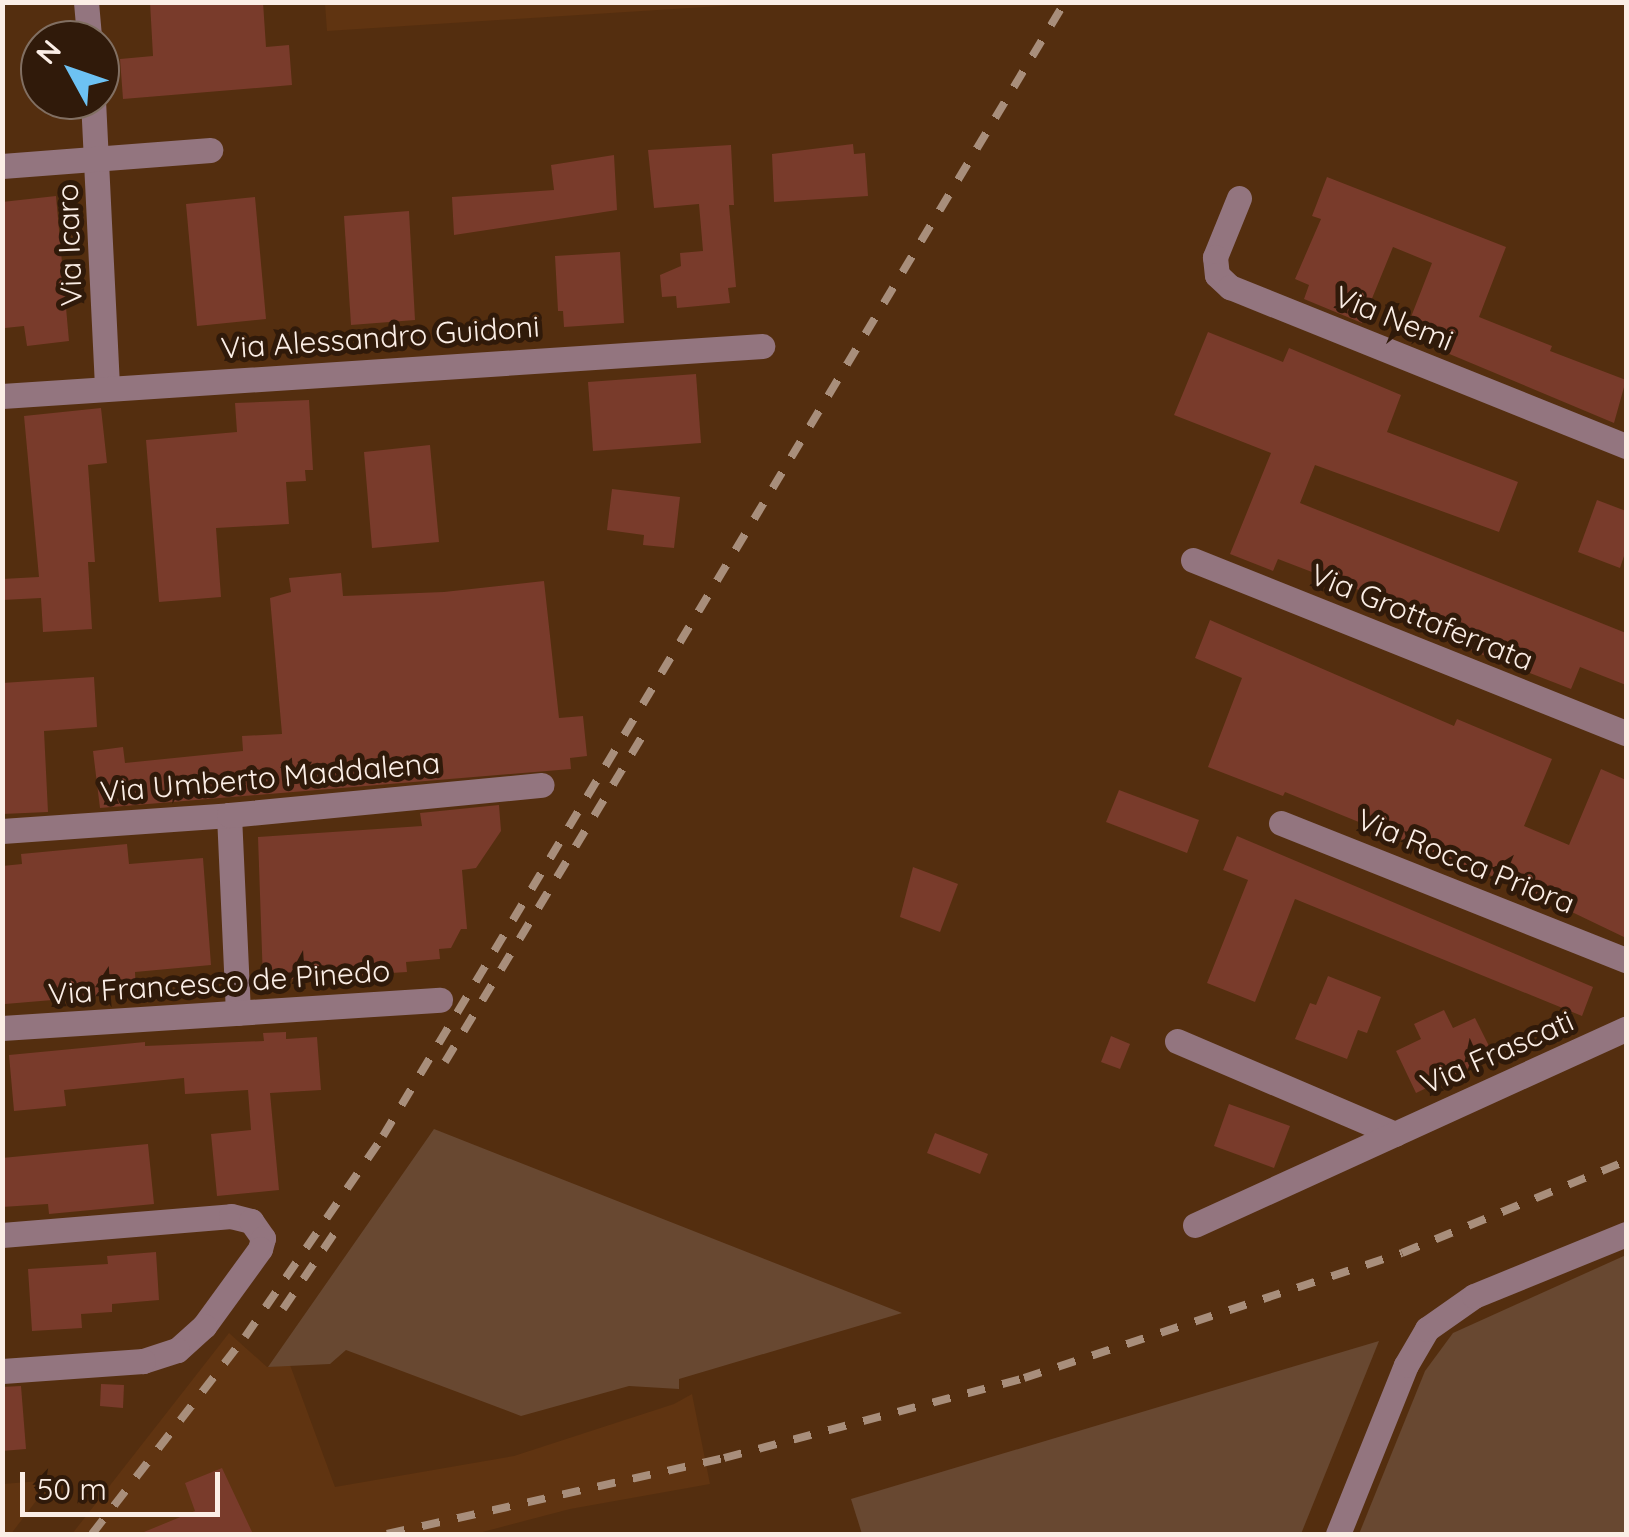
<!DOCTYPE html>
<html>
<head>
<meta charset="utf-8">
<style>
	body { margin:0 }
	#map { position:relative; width:1629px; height:1537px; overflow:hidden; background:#542e0f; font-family:Quicksand,sans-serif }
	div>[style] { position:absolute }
	.built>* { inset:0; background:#603411 }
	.green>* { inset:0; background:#684831 }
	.building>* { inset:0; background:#793b2b }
	.minor>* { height:25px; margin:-12.5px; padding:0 12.5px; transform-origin:12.5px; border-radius:12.5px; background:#93757f }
	.rail>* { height:8px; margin-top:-4px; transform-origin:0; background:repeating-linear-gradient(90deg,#a88e7b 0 18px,transparent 0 36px) }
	span { translate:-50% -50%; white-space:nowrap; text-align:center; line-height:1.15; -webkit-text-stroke:10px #301a0a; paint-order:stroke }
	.street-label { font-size:30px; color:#fbeee6 }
	.frame { position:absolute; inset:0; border:5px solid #fbeee6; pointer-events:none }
	.north { position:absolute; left:20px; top:20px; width:100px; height:100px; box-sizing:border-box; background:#301a0a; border:2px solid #816f62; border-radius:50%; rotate:310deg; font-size:28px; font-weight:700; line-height:40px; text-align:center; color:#fbeee6 }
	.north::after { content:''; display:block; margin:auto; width:35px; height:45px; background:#6dc2f3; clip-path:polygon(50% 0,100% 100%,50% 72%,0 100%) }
	.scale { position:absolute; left:20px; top:1472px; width:200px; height:45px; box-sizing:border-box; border:5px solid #fbeee6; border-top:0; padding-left:12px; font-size:30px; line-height:35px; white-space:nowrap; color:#fbeee6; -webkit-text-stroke:8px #301a0a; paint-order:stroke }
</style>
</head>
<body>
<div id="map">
	<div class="built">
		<div style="clip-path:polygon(325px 3px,325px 2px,766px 3px,327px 31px)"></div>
		<div style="clip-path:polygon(229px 1333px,267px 1367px,290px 1365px,335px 1487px,514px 1456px,674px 1404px,692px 1394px,710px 1484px,570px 1509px,475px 1534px,72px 1534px)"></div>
		<div style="clip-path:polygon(52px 1480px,11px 1534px,3px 1534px,3px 1484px)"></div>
	</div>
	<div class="green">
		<div style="clip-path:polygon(434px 1129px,902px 1313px,679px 1379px,679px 1389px,629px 1386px,521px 1416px,346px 1350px,330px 1364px,268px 1367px)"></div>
		<div style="clip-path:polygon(1626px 1255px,1626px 1534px,1359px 1534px,1425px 1371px,1453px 1333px)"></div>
		<div style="clip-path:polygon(1379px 1341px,1301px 1534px,862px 1534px,851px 1499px)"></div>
	</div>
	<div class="building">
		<div style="clip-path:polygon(150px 2px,263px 2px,266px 47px,289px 45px,292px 85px,123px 99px,120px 59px,153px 56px)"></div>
		<div style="clip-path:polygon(853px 144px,854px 154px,865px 153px,868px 196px,774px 202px,772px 154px)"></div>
		<div style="clip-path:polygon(731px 145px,734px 205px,729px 205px,736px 287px,728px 288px,730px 303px,677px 308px,676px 296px,662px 297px,660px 275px,681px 266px,680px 253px,703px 251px,699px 204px,654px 208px,648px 150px)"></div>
		<div style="clip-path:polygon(614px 155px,617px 210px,454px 235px,452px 197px,554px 190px,551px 165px)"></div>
		<div style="clip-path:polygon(1327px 177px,1506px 247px,1479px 317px,1552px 346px,1550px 351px,1626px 380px,1614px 423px,1404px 335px,1432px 263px,1393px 247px,1362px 323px,1304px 299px,1309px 285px,1295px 279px,1321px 219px,1312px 216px)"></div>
		<div style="clip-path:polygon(56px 196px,69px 341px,27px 346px,24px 326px,5px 328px,2px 202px)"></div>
		<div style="clip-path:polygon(255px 197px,266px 319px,197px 326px,186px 204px)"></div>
		<div style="clip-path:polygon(409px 211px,415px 320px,351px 325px,344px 216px)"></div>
		<div style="clip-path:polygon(620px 252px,624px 323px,564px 327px,563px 311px,558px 311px,555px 256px)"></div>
		<div style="clip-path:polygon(1208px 332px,1283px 362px,1289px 348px,1401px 395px,1387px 432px,1518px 482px,1499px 532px,1315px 465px,1300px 503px,1626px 633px,1626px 685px,1580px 667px,1571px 689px,1439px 638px,1445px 623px,1278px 559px,1273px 571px,1230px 554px,1271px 453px,1174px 415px)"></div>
		<div style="clip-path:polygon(696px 374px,701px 443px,593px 451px,588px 382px)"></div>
		<div style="clip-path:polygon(309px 400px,313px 470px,305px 470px,306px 481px,286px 482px,289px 524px,216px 528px,221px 597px,159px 602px,146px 440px,237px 432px,235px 403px)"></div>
		<div style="clip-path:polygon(101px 408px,107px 463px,88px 465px,95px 562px,88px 562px,92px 629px,43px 632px,41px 598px,2px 600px,2px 579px,39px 577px,24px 416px)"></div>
		<div style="clip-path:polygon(430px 445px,439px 542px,372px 548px,364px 452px)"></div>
		<div style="clip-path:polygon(612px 489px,680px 497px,674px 548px,643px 545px,644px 535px,607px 530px)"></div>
		<div style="clip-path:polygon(1597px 500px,1626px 511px,1626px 550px,1620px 568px,1578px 552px)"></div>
		<div style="clip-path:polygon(341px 573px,343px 596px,444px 592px,544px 581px,559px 718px,583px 716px,587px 756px,570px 758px,571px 769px,100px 808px,93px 751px,123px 747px,125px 763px,243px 751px,242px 736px,282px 734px,270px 598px,291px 592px,289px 578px)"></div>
		<div style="clip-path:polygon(1210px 620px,1454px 726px,1457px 719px,1552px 759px,1524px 826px,1569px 845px,1601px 769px,1626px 780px,1626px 938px,1526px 890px,1285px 792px,1283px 796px,1208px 767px,1242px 678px,1195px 658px)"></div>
		<div style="clip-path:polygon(94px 677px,97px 727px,44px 731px,48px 812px,2px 814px,2px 683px)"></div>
		<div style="clip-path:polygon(1119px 790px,1199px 820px,1187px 853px,1106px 822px)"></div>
		<div style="clip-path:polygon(499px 805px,501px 831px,476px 868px,462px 870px,467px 929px,461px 929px,451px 948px,439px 949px,440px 959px,406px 962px,407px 972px,263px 981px,258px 837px,422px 826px,420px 813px)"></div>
		<div style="clip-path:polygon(1237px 836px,1593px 987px,1582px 1016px,1295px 899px,1255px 1002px,1207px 983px,1248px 880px,1223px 870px)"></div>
		<div style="clip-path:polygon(127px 844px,129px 864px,203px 858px,211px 965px,135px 972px,136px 993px,5px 1004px,2px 866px,22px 864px,21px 854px)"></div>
		<div style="clip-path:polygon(913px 867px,958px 884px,940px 932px,900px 917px)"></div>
		<div style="clip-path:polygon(1328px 976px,1381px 997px,1367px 1033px,1358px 1030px,1347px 1059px,1295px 1039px,1310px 1003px,1316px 1005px)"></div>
		<div style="clip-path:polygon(1444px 1010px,1453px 1028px,1475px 1018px,1494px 1056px,1416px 1093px,1396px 1051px,1421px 1039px,1414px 1024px)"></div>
		<div style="clip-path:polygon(286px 1032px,286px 1039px,317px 1037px,321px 1090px,270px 1093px,279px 1190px,217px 1196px,211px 1134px,251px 1130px,248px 1090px,185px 1094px,184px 1078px,64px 1090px,66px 1106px,14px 1111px,9px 1055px,145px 1042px,145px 1046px,264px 1041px,263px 1033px)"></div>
		<div style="clip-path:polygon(1111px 1036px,1130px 1044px,1120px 1069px,1101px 1062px)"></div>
		<div style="clip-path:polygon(1229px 1104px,1290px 1126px,1274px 1168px,1214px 1146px)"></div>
		<div style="clip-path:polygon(935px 1133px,988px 1154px,980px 1174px,927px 1153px)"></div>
		<div style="clip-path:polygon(148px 1144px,154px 1204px,49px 1214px,48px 1204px,2px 1207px,2px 1158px)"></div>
		<div style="clip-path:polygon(156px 1252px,159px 1300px,112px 1304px,112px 1312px,81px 1314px,82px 1328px,32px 1331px,28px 1269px,108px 1264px,107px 1256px)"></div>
		<div style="clip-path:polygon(101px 1384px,124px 1385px,123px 1408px,100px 1406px)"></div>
		<div style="clip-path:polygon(21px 1386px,26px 1449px,2px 1451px,2px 1387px)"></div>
		<div style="clip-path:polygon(222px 1468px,253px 1534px,139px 1534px,195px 1511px,185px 1483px)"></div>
	</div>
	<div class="minor">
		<div style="left:86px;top:2px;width:38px;rotate:85deg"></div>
		<div style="left:93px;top:100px;width:288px;rotate:87.2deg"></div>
		<div style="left:2px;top:166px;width:209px;rotate:-4.4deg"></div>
		<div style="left:1239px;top:198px;width:64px;rotate:112.1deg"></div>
		<div style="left:1215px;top:257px;width:18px;rotate:84deg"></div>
		<div style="left:1217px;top:275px;width:18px;rotate:43deg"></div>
		<div style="left:1230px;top:287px;width:427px;rotate:21.9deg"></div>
		<div style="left:2px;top:396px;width:762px;rotate:-3.76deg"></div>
		<div style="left:1193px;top:560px;width:466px;rotate:21.8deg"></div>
		<div style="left:229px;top:815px;width:198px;rotate:87.4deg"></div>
		<div style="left:1281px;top:823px;width:371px;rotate:21.7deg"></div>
		<div style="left:2px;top:831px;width:228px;rotate:-4deg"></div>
		<div style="left:229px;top:815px;width:314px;rotate:-5.5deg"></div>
		<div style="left:2px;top:1028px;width:439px;rotate:-3.7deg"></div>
		<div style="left:1177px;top:1041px;width:237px;rotate:23.1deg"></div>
		<div style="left:1195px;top:1225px;width:473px;rotate:-24.5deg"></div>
		<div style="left:2px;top:1235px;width:230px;rotate:-4.7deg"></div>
		<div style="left:231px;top:1216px;width:21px;rotate:14deg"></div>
		<div style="left:251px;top:1221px;width:21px;rotate:55deg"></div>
		<div style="left:263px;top:1238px;width:11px;rotate:105deg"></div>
		<div style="left:260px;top:1249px;width:95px;rotate:126deg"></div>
		<div style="left:204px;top:1326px;width:36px;rotate:138deg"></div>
		<div style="left:177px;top:1350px;width:36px;rotate:162deg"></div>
		<div style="left:143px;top:1361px;width:141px;rotate:175.9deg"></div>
		<div style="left:1338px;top:1534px;width:182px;rotate:-68.1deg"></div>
		<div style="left:1406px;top:1365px;width:42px;rotate:-59.7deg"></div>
		<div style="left:1427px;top:1329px;width:57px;rotate:-35.1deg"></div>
		<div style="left:1474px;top:1296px;width:164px;rotate:-22.2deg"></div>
	</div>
	<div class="rail">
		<div style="left:445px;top:1062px;width:395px;rotate:-58.8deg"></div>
		<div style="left:283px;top:1309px;width:105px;rotate:-55.9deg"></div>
		<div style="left:92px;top:1534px;width:249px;rotate:-52.2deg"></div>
		<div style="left:245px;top:1337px;width:244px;rotate:-55.5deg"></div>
		<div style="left:383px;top:1136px;width:1323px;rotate:-58.98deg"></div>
		<div style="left:387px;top:1534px;width:345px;rotate:-12.7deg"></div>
		<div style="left:724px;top:1458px;width:310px;rotate:-14.9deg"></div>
		<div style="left:1024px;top:1378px;width:398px;rotate:-18.3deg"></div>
		<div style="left:1402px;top:1253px;width:242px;rotate:-22.3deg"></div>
	</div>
	<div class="street-label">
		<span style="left:69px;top:245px;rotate:-92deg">Via Icaro</span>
		<span style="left:1394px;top:318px;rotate:22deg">Via Nemi</span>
		<span style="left:380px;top:337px;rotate:-4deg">Via Alessandro Guidoni</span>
		<span style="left:1422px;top:617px;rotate:22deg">Via Grottaferrata</span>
		<span style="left:270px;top:777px;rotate:-5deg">Via Umberto Maddalena</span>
		<span style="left:1466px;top:861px;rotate:22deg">Via Rocca Priora</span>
		<span style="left:219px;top:982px;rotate:-4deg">Via Francesco de Pinedo</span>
		<span style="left:1497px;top:1052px;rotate:-24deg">Via Frascati</span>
	</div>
	<div class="frame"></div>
	<div class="north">N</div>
	<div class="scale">50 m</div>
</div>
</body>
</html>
